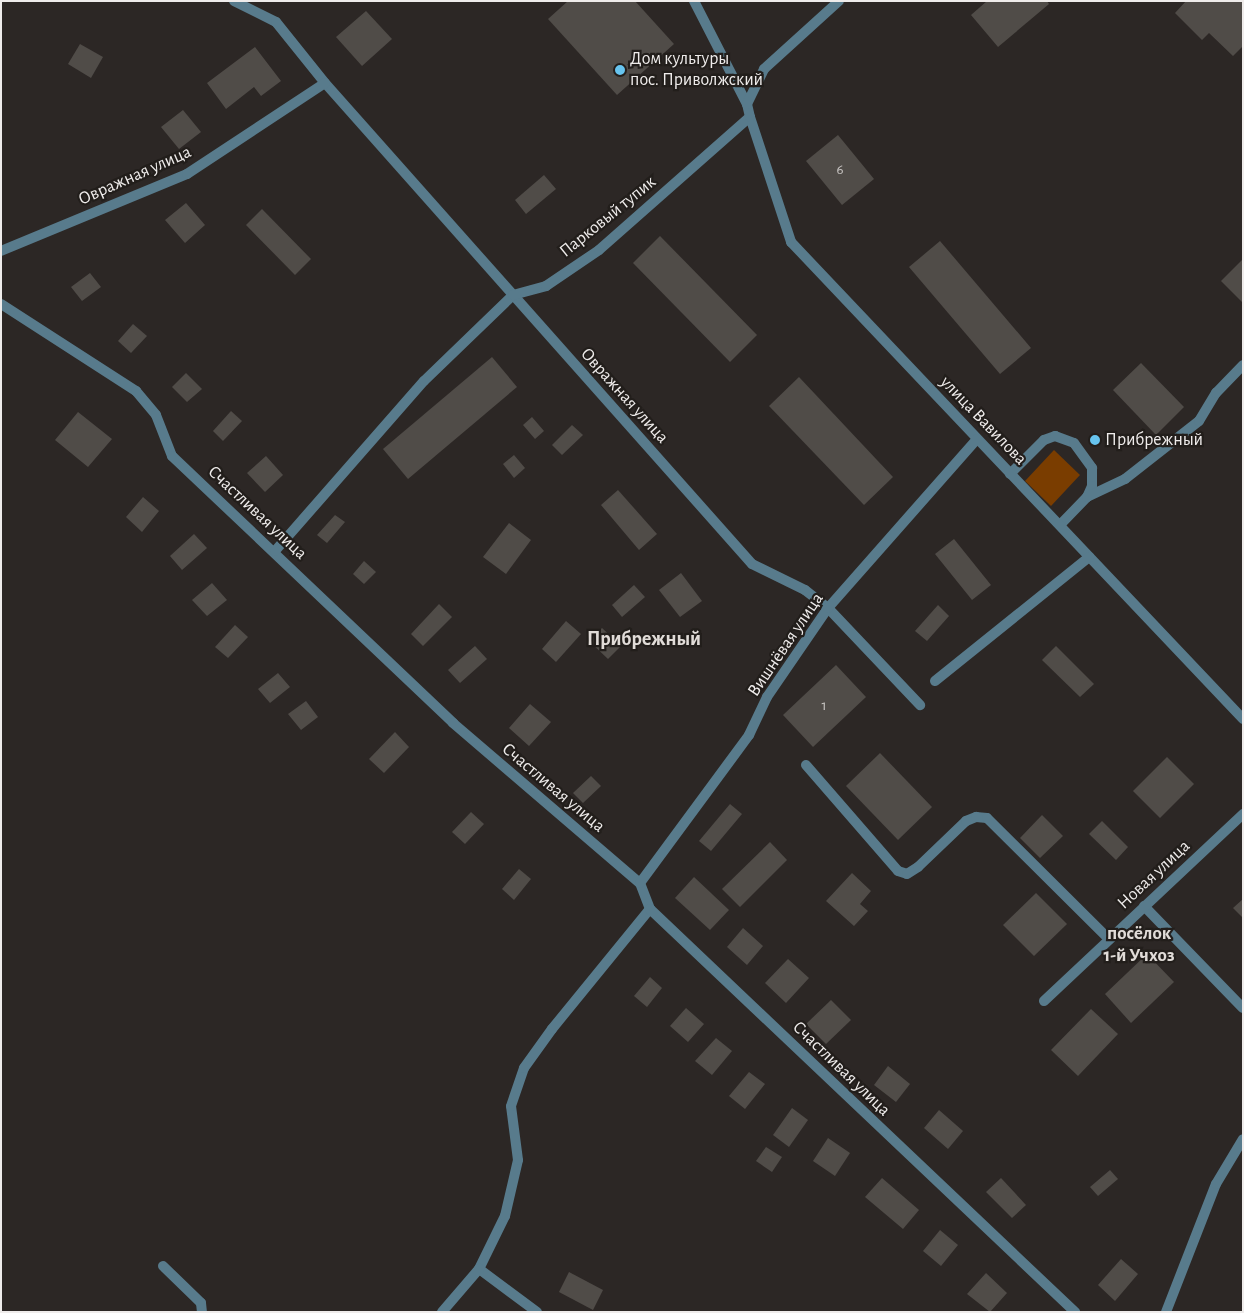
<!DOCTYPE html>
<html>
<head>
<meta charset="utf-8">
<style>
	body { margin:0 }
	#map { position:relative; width:1244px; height:1313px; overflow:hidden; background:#2c2725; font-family:"Alegreya Sans",sans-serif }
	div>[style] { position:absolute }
	.green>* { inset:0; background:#7a3d00 }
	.building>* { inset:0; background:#504c48 }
	.service>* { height:10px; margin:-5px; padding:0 5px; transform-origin:5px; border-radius:5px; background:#587b8c }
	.minor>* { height:10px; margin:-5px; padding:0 5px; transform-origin:5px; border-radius:5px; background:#587b8c }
	.dots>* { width:14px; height:14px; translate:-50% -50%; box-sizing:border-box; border:2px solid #221e1b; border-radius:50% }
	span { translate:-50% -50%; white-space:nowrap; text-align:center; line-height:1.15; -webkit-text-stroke:4.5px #221e1b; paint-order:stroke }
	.number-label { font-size:15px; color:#c7c4c2 }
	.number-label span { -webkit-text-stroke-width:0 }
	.poi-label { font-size:18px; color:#efeceb }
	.left { translate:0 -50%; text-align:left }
	.street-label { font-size:18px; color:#efeceb }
	.neighbourhood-label { font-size:19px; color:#e1dcd8; font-weight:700 }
	.quarter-label { font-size:20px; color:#e1dcd8; font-weight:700 }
	.frame { position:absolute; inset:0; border:2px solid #efeceb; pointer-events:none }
</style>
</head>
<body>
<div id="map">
	<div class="green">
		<div style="clip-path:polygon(1054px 450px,1080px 475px,1051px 506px,1025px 481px)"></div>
	</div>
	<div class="building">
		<div style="clip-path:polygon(568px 1px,635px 1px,674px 44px,617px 95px,548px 19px)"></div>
		<div style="clip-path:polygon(987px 1px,1047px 1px,1049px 4px,998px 47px,971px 15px)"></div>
		<div style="clip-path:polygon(1186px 1px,1243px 1px,1243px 46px,1233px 56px,1209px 33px,1202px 40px,1175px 13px)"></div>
		<div style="clip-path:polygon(366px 11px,392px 39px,362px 66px,336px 37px)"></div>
		<div style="clip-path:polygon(80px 44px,103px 57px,91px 78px,68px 64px)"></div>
		<div style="clip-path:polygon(255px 47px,281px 81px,261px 96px,254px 87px,226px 109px,207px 83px)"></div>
		<div style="clip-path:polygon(183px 110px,201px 132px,179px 149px,161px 127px)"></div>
		<div style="clip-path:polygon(838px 135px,874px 179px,842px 205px,806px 161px)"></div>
		<div style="clip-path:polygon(544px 175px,556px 189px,526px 214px,515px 200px)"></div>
		<div style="clip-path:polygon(186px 203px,205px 225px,185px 243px,165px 220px)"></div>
		<div style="clip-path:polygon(262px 209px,311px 259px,295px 275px,246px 225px)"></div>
		<div style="clip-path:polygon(660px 236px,757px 335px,730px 362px,633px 263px)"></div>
		<div style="clip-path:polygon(940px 241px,1031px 348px,1000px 374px,909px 267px)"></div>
		<div style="clip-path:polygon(1243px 259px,1243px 303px,1221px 281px)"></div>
		<div style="clip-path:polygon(90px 273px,101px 287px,82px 301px,71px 287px)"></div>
		<div style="clip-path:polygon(133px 324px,147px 336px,131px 353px,118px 341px)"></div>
		<div style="clip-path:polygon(492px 357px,517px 387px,408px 479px,383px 449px)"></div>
		<div style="clip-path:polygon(1141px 363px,1184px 407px,1156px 435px,1113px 390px)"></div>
		<div style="clip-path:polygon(186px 373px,202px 389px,187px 402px,172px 387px)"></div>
		<div style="clip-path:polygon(799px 377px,893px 477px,864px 505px,769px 406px)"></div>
		<div style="clip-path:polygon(231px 411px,242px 421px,223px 441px,213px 431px)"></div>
		<div style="clip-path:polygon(78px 412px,112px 439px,88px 467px,55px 440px)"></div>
		<div style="clip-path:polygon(532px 417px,544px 431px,535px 439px,523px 425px)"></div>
		<div style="clip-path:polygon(572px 425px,583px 435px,562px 455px,552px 445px)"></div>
		<div style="clip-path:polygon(514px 455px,525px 468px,514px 478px,503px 464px)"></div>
		<div style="clip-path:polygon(266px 456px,283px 475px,265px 492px,247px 473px)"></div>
		<div style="clip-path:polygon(618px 490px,657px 534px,639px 550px,601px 505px)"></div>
		<div style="clip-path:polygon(143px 497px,159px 511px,142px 532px,126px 517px)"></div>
		<div style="clip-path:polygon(335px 515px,345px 522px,327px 543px,317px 535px)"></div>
		<div style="clip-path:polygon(509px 523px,531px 540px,506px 574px,483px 557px)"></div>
		<div style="clip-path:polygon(194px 534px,207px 548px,182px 570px,170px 556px)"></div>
		<div style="clip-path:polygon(954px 539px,991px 585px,972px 600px,935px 554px)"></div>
		<div style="clip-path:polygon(364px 561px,376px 572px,364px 584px,353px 574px)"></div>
		<div style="clip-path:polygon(681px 573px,702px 601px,680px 617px,659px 590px)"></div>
		<div style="clip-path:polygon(212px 583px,227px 600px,207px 616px,192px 600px)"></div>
		<div style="clip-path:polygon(634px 585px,645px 597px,622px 617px,612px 605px)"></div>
		<div style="clip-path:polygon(439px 604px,452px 617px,423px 646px,411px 634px)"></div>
		<div style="clip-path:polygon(938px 605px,949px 616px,927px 641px,915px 631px)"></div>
		<div style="clip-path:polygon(566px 621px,581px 634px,556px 662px,542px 649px)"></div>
		<div style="clip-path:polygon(235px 625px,248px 637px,228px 658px,215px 647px)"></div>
		<div style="clip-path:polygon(602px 628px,621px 646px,608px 659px,589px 641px)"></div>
		<div style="clip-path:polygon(475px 646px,487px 659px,460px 683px,448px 670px)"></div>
		<div style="clip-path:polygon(1056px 646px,1094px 684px,1080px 697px,1042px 660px)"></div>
		<div style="clip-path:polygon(836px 665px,866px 697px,813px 747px,783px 715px)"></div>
		<div style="clip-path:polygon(278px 673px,290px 687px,270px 703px,258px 689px)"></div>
		<div style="clip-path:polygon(306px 701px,318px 717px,301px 730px,288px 714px)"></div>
		<div style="clip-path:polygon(530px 704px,551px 722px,529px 746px,509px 728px)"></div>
		<div style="clip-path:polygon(395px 732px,409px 747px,384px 773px,369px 759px)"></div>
		<div style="clip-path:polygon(880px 753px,932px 807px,898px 840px,846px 786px)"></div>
		<div style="clip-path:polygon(1167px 757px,1194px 784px,1160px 818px,1133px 791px)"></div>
		<div style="clip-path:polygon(591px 776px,601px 786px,583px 803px,573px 793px)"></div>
		<div style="clip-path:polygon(730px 804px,742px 814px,711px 851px,699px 841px)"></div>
		<div style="clip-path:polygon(471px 812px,484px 824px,465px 844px,452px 832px)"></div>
		<div style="clip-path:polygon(1042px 815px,1063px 836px,1040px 858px,1020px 838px)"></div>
		<div style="clip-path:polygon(1102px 821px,1128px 847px,1116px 860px,1089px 834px)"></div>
		<div style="clip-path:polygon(770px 842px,787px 860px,740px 907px,722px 889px)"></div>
		<div style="clip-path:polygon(519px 869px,531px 879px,514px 900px,502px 889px)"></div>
		<div style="clip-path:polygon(852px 873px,871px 891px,860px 904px,868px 911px,854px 926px,826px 901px)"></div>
		<div style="clip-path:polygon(694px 877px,729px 910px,710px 930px,675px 898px)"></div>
		<div style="clip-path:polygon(1036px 893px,1067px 924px,1034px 956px,1003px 925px)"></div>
		<div style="clip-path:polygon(1243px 899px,1243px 918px,1233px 908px)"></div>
		<div style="clip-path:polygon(743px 928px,763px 946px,747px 965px,727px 947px)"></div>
		<div style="clip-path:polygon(1147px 954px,1174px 982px,1131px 1023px,1105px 994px)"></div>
		<div style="clip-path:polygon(788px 959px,809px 978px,786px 1003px,765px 983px)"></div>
		<div style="clip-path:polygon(650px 977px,662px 988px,647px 1007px,634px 996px)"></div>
		<div style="clip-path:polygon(831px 1000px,851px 1020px,826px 1044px,806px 1024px)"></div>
		<div style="clip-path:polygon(686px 1008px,704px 1024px,688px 1042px,670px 1026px)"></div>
		<div style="clip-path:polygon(1091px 1009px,1118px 1034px,1078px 1076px,1051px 1050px)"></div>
		<div style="clip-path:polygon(716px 1038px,732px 1051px,712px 1075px,695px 1061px)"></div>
		<div style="clip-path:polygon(888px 1066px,910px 1084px,896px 1102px,874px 1085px)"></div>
		<div style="clip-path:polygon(749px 1072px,765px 1084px,745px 1109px,729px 1096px)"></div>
		<div style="clip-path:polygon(792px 1108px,808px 1120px,789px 1147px,773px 1135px)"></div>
		<div style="clip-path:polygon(939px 1110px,963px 1131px,948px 1149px,924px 1128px)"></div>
		<div style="clip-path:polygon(828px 1138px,850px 1153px,835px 1176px,813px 1161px)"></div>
		<div style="clip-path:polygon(766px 1147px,782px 1157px,772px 1172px,756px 1161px)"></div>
		<div style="clip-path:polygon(1110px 1170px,1118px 1179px,1098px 1196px,1090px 1187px)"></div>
		<div style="clip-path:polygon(882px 1178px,919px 1210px,903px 1229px,865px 1197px)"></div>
		<div style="clip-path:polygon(1001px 1178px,1026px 1205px,1012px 1218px,986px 1192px)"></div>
		<div style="clip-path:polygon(940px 1230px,958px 1245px,941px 1266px,923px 1251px)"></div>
		<div style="clip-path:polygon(1121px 1259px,1138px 1274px,1115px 1301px,1098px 1285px)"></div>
		<div style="clip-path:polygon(569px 1272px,603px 1290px,593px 1310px,559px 1292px)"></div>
		<div style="clip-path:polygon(986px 1273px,1007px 1293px,990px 1312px,967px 1294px)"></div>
	</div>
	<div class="service">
		<div style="left:1010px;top:474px;width:48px;rotate:-45deg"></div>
		<div style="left:1044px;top:440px;width:12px;rotate:-20deg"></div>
		<div style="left:1055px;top:436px;width:20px;rotate:20deg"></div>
		<div style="left:1074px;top:443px;width:31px;rotate:54deg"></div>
		<div style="left:1092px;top:468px;width:18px;rotate:90deg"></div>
		<div style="left:1092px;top:486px;width:12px;rotate:114deg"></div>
		<div style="left:1087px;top:497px;width:39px;rotate:134deg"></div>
		<div style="left:1087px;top:497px;width:42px;rotate:-25.3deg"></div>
		<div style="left:1125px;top:479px;width:94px;rotate:-38.1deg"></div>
		<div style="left:1199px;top:421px;width:33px;rotate:-59deg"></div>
		<div style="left:1216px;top:393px;width:39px;rotate:-46deg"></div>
		<div style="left:806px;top:765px;width:140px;rotate:49deg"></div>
		<div style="left:898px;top:871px;width:9px;rotate:18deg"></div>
		<div style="left:907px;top:874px;width:13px;rotate:-32deg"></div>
		<div style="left:918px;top:867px;width:66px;rotate:-43.8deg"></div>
		<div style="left:966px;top:821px;width:11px;rotate:-22deg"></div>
		<div style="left:976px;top:817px;width:11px;rotate:5deg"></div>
		<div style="left:987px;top:818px;width:172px;rotate:44.8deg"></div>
		<div style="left:1144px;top:906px;width:142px;rotate:45.9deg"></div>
		<div style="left:163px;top:1266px;width:53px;rotate:44.2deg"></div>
		<div style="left:201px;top:1303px;width:9px;rotate:84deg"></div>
		<div style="left:537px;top:1312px;width:72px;rotate:-143.4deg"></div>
		<div style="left:479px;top:1269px;width:59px;rotate:-63.9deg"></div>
		<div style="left:505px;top:1216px;width:57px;rotate:-76.9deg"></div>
		<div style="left:518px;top:1160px;width:54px;rotate:-97.4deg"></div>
		<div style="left:511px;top:1106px;width:40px;rotate:-71.1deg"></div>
		<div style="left:524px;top:1068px;width:48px;rotate:-54.3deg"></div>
		<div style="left:552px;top:1029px;width:155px;rotate:-50.8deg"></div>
		<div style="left:1166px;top:1312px;width:137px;rotate:-68.7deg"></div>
		<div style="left:1216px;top:1184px;width:52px;rotate:-59deg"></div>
	</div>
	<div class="minor">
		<div style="left:234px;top:1px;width:47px;rotate:26.6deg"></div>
		<div style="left:276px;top:22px;width:78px;rotate:51.2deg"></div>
		<div style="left:325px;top:83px;width:643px;rotate:48.4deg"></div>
		<div style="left:752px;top:564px;width:59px;rotate:26.1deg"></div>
		<div style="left:805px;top:590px;width:29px;rotate:38deg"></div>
		<div style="left:828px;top:608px;width:134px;rotate:46.5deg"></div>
		<div style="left:694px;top:1px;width:116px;rotate:62.8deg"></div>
		<div style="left:750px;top:117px;width:132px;rotate:71.8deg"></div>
		<div style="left:791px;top:242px;width:657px;rotate:46.54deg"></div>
		<div style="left:1px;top:251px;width:201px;rotate:-22.5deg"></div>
		<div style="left:187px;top:174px;width:165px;rotate:-33.4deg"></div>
		<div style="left:1px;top:304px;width:161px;rotate:32.8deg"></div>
		<div style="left:136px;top:391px;width:31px;rotate:50deg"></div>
		<div style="left:156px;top:415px;width:44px;rotate:68.7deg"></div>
		<div style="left:172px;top:456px;width:388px;rotate:43.5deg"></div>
		<div style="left:453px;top:723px;width:246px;rotate:40.6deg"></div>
		<div style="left:640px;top:883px;width:28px;rotate:69deg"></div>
		<div style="left:650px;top:909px;width:586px;rotate:43.48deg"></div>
		<div style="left:275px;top:551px;width:226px;rotate:-48.8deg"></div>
		<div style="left:424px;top:381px;width:124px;rotate:-44deg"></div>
		<div style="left:513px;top:295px;width:34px;rotate:-15deg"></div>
		<div style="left:546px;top:286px;width:64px;rotate:-34.2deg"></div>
		<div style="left:599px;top:250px;width:201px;rotate:-41.4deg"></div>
		<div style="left:750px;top:117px;width:13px;rotate:-103deg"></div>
		<div style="left:747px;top:104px;width:39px;rotate:-64deg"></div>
		<div style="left:764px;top:69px;width:101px;rotate:-42.2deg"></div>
		<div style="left:935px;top:681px;width:198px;rotate:-38.8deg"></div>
		<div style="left:640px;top:883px;width:184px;rotate:-53.6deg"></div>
		<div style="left:749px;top:735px;width:42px;rotate:-64.7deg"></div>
		<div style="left:767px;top:697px;width:108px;rotate:-55.6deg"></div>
		<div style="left:828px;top:608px;width:225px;rotate:-48.6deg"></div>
		<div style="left:1044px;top:1001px;width:273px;rotate:-43.2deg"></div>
		<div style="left:442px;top:1312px;width:57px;rotate:-49.3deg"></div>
	</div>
	<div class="dots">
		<div style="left:620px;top:70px;background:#67c4ef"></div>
		<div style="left:1095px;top:440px;background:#67c4ef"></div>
	</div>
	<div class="number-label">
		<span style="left:840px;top:170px">6</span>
		<span style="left:824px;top:706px">1</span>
	</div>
	<div class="poi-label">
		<span class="left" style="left:630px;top:70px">Дом культуры<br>пос. Приволжский</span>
		<span class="left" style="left:1105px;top:440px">Прибрежный</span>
	</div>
	<div class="street-label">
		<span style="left:135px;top:176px;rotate:-24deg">Овражная улица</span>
		<span style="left:608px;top:217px;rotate:-39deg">Парковый тупик</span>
		<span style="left:624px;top:396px;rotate:48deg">Овражная улица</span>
		<span style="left:983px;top:421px;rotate:46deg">улица Вавилова</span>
		<span style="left:257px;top:513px;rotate:43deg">Счастливая улица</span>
		<span style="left:786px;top:645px;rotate:-56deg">Вишнёвая улица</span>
		<span style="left:553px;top:788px;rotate:40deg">Счастливая улица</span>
		<span style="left:1154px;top:875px;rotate:-43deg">Новая улица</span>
		<span style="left:841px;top:1069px;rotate:44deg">Счастливая улица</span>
	</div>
	<div class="neighbourhood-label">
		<span style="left:1139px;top:945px">посёлок<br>1-й Учхоз</span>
	</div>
	<div class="quarter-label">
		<span style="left:644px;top:639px">Прибрежный</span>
	</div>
	<div class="frame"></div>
</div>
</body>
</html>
